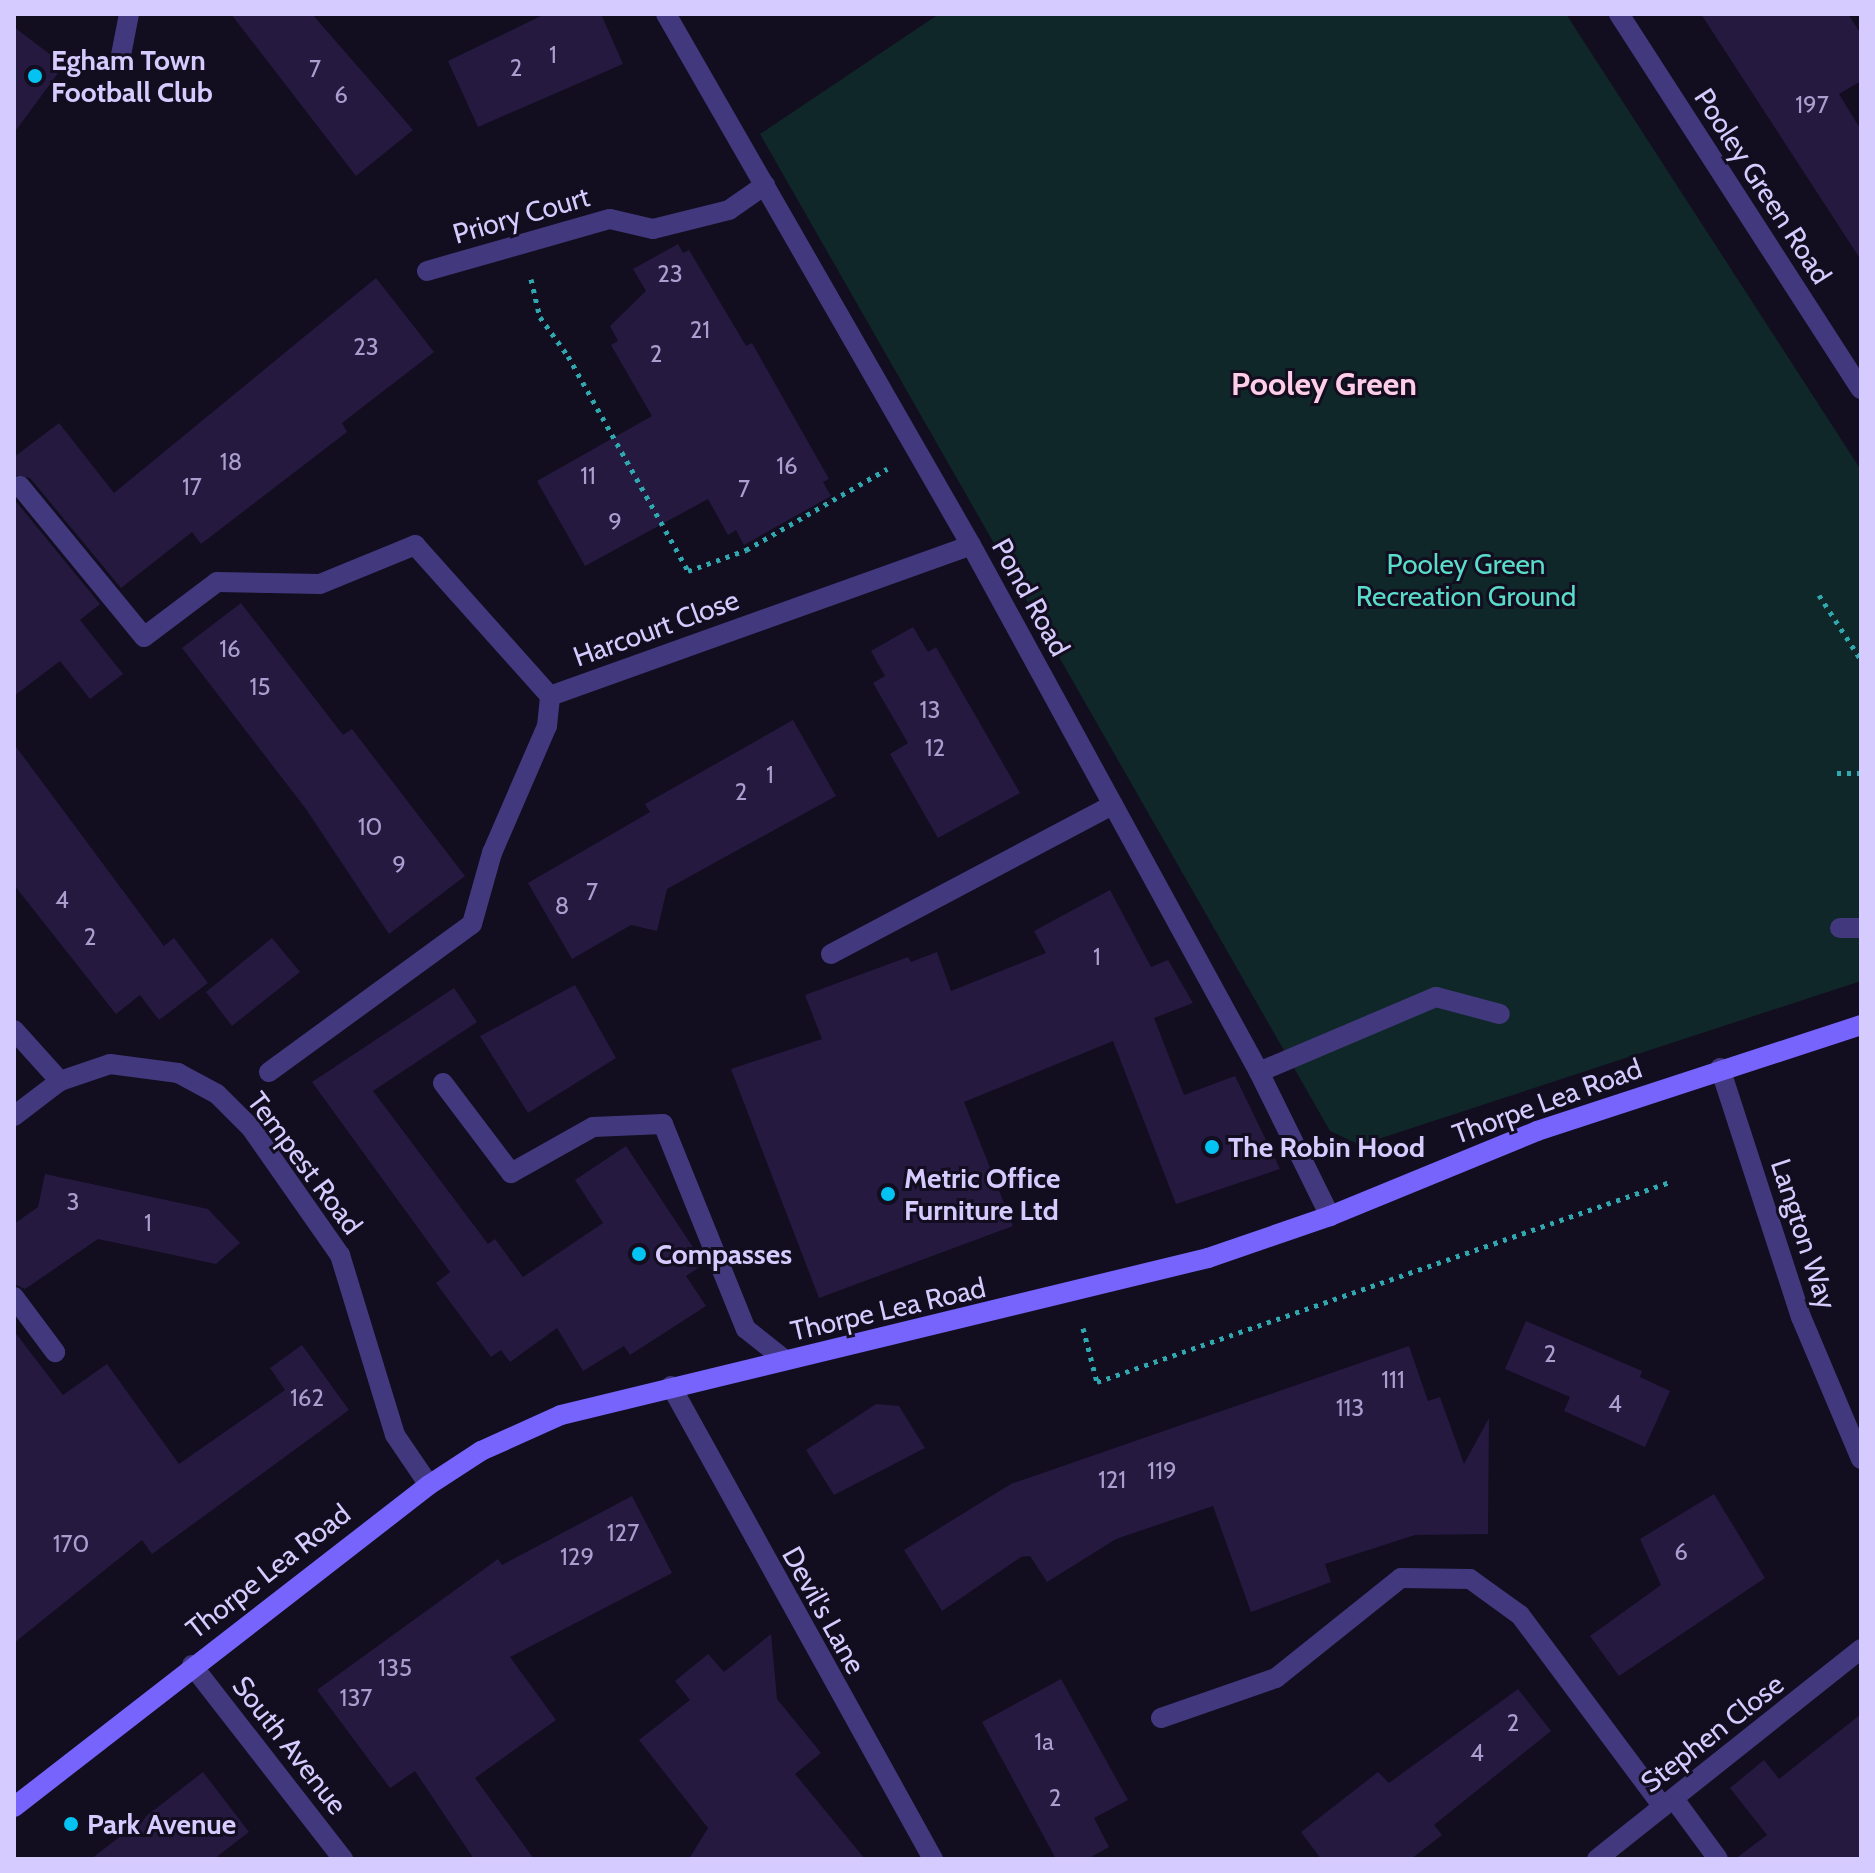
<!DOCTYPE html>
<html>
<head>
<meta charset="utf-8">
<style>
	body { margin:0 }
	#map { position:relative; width:1875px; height:1873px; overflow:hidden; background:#120d1f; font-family:Cabin,sans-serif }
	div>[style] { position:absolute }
	.green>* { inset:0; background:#102729 }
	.building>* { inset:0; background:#251940 }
	.path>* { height:5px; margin-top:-2.5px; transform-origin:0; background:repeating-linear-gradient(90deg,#2fa9af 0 4px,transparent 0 10px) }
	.service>* { height:20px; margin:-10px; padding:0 10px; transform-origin:10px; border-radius:10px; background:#42387d }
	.minor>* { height:20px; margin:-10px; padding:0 10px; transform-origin:10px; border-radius:10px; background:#42387d }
	.tertiary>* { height:20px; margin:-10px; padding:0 10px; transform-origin:10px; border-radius:10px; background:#42387d }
	.secondary>* { height:20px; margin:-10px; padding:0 10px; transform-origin:10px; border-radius:10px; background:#7764fd }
	.dots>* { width:22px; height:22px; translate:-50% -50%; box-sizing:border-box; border:4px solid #120d1f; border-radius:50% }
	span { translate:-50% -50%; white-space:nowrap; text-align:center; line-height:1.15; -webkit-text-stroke:6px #120d1f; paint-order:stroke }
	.number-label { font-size:24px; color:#aa9ece }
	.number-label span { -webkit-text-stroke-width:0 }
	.poi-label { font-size:28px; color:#d6cbfe; font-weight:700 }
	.left { translate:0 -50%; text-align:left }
	.street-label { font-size:28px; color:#d6cbfe }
	.park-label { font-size:28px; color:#59dcc9 }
	.quarter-label { font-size:32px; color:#fecde7; font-weight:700 }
	.frame { position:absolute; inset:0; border:16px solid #d6cbfe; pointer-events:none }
</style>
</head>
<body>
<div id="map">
	<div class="green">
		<div style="clip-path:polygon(939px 14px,1566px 14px,1861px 470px,1861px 981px,1360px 1145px,1330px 1131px,760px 134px)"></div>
	</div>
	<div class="building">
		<div style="clip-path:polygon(231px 14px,312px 14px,413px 130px,356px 176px)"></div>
		<div style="clip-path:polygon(545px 14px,601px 14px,623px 64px,478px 127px,448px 61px)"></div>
		<div style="clip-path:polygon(1701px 14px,1848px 14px,1861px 34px,1861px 81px,1839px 94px,1861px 130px,1861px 260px)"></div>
		<div style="clip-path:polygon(14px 27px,64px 65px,14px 133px)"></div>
		<div style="clip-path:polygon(678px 244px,683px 253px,689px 250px,746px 346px,752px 343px,829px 479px,823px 482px,831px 496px,744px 545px,736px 530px,728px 535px,708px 499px,585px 566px,537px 481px,652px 416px,611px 345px,618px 341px,610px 326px,646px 291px,633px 269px)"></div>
		<div style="clip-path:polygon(376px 278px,434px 352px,342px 423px,347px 432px,201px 544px,192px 532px,121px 588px,30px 478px,14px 475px,14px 457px,59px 423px,114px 493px)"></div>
		<div style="clip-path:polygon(14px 499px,100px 604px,80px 620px,123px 674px,90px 699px,60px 661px,14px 696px)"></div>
		<div style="clip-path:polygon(241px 603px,343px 735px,352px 729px,465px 876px,389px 934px,306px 809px,182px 648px)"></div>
		<div style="clip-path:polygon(913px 627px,928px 652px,936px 647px,1020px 793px,938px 838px,890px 754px,908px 743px,873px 683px,885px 676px,871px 651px)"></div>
		<div style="clip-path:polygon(793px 720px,836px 796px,667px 889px,657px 931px,631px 925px,572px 959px,528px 883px,650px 812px,645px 804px)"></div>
		<div style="clip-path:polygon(14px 744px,164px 946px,174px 938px,208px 983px,159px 1020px,140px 995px,116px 1014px,14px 885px)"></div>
		<div style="clip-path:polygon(1110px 890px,1151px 967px,1168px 960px,1193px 1003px,1154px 1018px,1184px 1095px,1235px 1076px,1280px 1169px,1176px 1204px,1113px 1041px,964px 1102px,1013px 1226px,819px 1298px,731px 1069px,822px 1039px,805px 995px,908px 957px,911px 962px,937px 952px,951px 991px,1046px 953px,1034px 931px)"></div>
		<div style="clip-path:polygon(272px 938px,300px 972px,232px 1026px,206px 992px)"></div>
		<div style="clip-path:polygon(575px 985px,616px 1058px,528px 1113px,480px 1036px)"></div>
		<div style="clip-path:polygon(454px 988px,477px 1022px,373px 1091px,488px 1244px,495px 1239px,523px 1277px,603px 1223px,575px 1180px,626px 1146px,704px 1264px,686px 1276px,706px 1306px,630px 1355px,624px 1346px,583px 1371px,557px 1328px,510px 1362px,501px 1350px,491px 1357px,436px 1283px,450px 1272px,312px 1082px)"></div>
		<div style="clip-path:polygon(45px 1174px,208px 1209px,240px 1243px,216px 1264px,98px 1239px,25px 1289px,14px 1284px,14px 1224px,38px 1207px)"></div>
		<div style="clip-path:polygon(1526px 1321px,1642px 1371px,1640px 1377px,1670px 1391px,1645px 1447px,1564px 1411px,1570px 1397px,1505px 1369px)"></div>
		<div style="clip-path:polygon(14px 1331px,63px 1395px,107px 1364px,179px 1464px,285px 1390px,270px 1368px,302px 1345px,349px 1410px,152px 1554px,142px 1540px,14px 1643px)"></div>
		<div style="clip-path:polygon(1409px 1346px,1428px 1401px,1440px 1397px,1464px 1464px,1489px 1418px,1488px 1534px,1415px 1535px,1325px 1564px,1331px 1582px,1251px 1612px,1213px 1506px,1116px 1539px,1047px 1582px,1030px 1556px,1021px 1557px,942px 1611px,904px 1550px,1011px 1484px)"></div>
		<div style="clip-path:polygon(876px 1404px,899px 1406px,925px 1448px,834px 1495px,806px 1450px)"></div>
		<div style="clip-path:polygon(1714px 1494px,1765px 1578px,1619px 1676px,1590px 1636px,1661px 1585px,1640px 1539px)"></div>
		<div style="clip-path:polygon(632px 1496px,672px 1573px,510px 1657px,556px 1720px,475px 1778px,534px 1859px,474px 1859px,415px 1771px,390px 1788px,317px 1690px,498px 1559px,502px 1565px)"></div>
		<div style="clip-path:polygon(771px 1634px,777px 1699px,821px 1753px,795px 1774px,865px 1859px,689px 1859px,708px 1828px,639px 1740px,690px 1700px,675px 1681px,708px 1654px,724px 1672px)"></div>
		<div style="clip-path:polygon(1061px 1679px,1128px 1800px,1094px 1818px,1109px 1847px,1087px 1859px,1056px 1859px,982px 1722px)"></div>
		<div style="clip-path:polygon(1518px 1689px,1551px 1731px,1434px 1825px,1442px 1835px,1411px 1859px,1321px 1859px,1301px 1832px,1378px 1772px,1389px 1783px)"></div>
		<div style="clip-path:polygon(1861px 1714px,1861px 1859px,1735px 1859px,1767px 1835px,1730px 1788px,1764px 1760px,1779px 1779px)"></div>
		<div style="clip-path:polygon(203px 1772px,249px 1832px,214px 1859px,91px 1859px)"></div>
	</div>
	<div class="path">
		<div style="left:531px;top:279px;width:39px;rotate:77deg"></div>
		<div style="left:540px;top:317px;width:48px;rotate:54.3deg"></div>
		<div style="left:568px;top:356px;width:246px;rotate:60.8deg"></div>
		<div style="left:688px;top:571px;width:62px;rotate:-19.9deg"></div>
		<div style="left:746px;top:550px;width:163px;rotate:-29.9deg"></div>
		<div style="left:1819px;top:595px;width:77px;rotate:57.1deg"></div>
		<div style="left:1837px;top:773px;width:24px"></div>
		<div style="left:1083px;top:1328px;width:56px;rotate:75.5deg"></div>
		<div style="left:1097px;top:1382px;width:607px;rotate:-19.24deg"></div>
	</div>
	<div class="service">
		<div style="left:427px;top:271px;width:190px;rotate:-15.9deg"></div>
		<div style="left:610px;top:219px;width:44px;rotate:13.1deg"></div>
		<div style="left:653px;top:229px;width:78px;rotate:-14deg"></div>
		<div style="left:729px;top:210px;width:44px;rotate:-34.8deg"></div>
		<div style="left:20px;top:486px;width:195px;rotate:50.6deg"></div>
		<div style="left:144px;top:637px;width:91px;rotate:-37deg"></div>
		<div style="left:217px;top:582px;width:103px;rotate:1.1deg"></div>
		<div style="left:320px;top:584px;width:103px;rotate:-22.3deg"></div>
		<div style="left:1840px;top:928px;width:21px"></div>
		<div style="left:831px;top:954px;width:319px;rotate:-27.9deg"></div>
		<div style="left:269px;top:1072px;width:251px;rotate:-36.1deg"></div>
		<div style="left:472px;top:924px;width:74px;rotate:-74.3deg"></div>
		<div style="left:492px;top:853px;width:138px;rotate:-66.6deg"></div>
		<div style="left:547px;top:726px;width:30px;rotate:-84deg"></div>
		<div style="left:1259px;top:1072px;width:192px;rotate:-23deg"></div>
		<div style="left:1436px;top:997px;width:66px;rotate:14.9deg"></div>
		<div style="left:443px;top:1083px;width:113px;rotate:52.9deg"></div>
		<div style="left:511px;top:1173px;width:94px;rotate:-29.3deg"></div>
		<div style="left:593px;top:1127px;width:70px;rotate:-2.5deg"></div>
		<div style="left:663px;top:1124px;width:221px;rotate:68deg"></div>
		<div style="left:746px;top:1329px;width:50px;rotate:38.5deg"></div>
		<div style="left:14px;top:1297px;width:69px;rotate:53.3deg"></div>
		<div style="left:1161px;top:1718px;width:122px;rotate:-19.2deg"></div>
		<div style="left:1276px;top:1678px;width:160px;rotate:-38.7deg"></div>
		<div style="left:1401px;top:1578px;width:69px;rotate:0.8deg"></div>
		<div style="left:1470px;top:1579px;width:62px;rotate:35.8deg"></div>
		<div style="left:1520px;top:1615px;width:239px;rotate:53.3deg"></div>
		<div style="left:1674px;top:1799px;width:74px;rotate:53.7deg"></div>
	</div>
	<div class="minor">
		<div style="left:666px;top:14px;width:612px;rotate:60.13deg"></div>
		<div style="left:971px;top:545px;width:601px;rotate:61.34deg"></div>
		<div style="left:1259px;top:1072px;width:161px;rotate:63.8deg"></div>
		<div style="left:120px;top:60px;width:47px;rotate:-78.9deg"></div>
		<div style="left:415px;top:545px;width:203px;rotate:48.2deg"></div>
		<div style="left:550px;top:696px;width:447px;rotate:-19.7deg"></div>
		<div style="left:14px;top:1030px;width:69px;rotate:48deg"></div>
		<div style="left:1720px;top:1068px;width:262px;rotate:72deg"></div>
		<div style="left:1801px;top:1317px;width:154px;rotate:67.1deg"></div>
		<div style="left:14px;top:1116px;width:58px;rotate:-37.3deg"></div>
		<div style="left:60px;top:1081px;width:53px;rotate:-18.8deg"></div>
		<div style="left:110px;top:1064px;width:69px;rotate:7.5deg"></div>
		<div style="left:178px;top:1073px;width:44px;rotate:28.3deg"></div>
		<div style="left:217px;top:1094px;width:48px;rotate:45deg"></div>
		<div style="left:251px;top:1128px;width:155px;rotate:55deg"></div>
		<div style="left:340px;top:1255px;width:188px;rotate:73deg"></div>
		<div style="left:395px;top:1435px;width:60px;rotate:55.8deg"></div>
		<div style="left:671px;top:1386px;width:541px;rotate:61.02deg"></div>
		<div style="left:192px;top:1665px;width:246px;rotate:52.1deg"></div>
		<div style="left:1597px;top:1859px;width:337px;rotate:-38.5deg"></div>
	</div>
	<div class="tertiary">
		<div style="left:1619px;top:14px;width:446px;rotate:57.2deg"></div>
	</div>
	<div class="secondary">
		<div style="left:14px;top:1807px;width:525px;rotate:-37.81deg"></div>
		<div style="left:429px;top:1485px;width:62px;rotate:-33.2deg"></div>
		<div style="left:481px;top:1451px;width:88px;rotate:-24.2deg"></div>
		<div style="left:561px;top:1415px;width:666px;rotate:-13.64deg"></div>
		<div style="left:1208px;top:1258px;width:129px;rotate:-19deg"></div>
		<div style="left:1330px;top:1216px;width:224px;rotate:-22.3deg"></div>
		<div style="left:1537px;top:1131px;width:341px;rotate:-18.1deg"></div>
	</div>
	<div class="dots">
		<div style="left:35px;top:76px;background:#04c2f2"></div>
		<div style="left:1212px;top:1147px;background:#04c2f2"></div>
		<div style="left:888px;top:1194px;background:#04c2f2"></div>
		<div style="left:639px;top:1254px;background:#04c2f2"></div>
		<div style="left:71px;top:1824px;background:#04c2f2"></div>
	</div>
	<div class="number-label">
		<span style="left:553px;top:55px">1</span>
		<span style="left:516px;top:68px">2</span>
		<span style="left:315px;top:69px">7</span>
		<span style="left:341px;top:95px">6</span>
		<span style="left:1812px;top:105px">197</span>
		<span style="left:670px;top:274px">23</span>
		<span style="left:700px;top:330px">21</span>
		<span style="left:366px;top:347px">23</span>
		<span style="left:656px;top:354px">2</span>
		<span style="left:231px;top:462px">18</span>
		<span style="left:787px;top:466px">16</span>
		<span style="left:588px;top:476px">11</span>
		<span style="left:192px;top:487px">17</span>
		<span style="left:744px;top:489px">7</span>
		<span style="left:615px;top:522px">9</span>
		<span style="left:230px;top:649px">16</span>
		<span style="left:260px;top:687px">15</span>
		<span style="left:930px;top:710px">13</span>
		<span style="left:935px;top:748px">12</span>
		<span style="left:770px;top:775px">1</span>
		<span style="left:741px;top:792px">2</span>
		<span style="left:370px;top:827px">10</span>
		<span style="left:399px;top:865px">9</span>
		<span style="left:592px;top:892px">7</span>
		<span style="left:62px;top:900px">4</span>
		<span style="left:562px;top:906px">8</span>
		<span style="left:90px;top:937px">2</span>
		<span style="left:1097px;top:957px">1</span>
		<span style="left:73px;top:1202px">3</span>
		<span style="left:148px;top:1223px">1</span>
		<span style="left:1550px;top:1354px">2</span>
		<span style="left:1393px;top:1380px">111</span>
		<span style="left:307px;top:1398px">162</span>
		<span style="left:1615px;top:1404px">4</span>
		<span style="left:1350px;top:1408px">113</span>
		<span style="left:1162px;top:1471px">119</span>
		<span style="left:1112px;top:1480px">121</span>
		<span style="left:623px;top:1533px">127</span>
		<span style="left:71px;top:1544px">170</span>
		<span style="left:1681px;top:1552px">6</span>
		<span style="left:577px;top:1557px">129</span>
		<span style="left:395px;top:1668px">135</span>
		<span style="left:356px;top:1698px">137</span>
		<span style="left:1513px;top:1723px">2</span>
		<span style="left:1044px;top:1742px">1a</span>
		<span style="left:1477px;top:1753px">4</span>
		<span style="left:1055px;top:1798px">2</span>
	</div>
	<div class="poi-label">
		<span class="left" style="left:51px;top:76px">Egham Town<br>Football Club</span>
		<span class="left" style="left:1228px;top:1147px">The Robin Hood</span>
		<span class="left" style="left:904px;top:1194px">Metric Office<br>Furniture Ltd</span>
		<span class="left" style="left:655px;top:1254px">Compasses</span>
		<span class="left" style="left:87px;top:1824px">Park Avenue</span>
	</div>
	<div class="street-label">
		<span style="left:1763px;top:186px;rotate:57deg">Pooley Green Road</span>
		<span style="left:521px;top:215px;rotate:-16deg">Priory Court</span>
		<span style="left:1031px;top:597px;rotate:61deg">Pond Road</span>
		<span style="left:656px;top:628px;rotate:-20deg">Harcourt Close</span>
		<span style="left:1547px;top:1101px;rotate:-20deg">Thorpe Lea Road</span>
		<span style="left:305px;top:1163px;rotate:53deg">Tempest Road</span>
		<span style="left:1804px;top:1234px;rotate:72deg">Langton Way</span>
		<span style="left:888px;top:1309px;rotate:-13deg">Thorpe Lea Road</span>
		<span style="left:268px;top:1571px;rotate:-38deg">Thorpe Lea Road</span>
		<span style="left:824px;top:1610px;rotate:61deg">Devil's Lane</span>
		<span style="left:1712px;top:1733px;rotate:-38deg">Stephen Close</span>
		<span style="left:290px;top:1745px;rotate:52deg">South Avenue</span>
	</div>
	<div class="park-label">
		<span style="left:1466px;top:580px">Pooley Green<br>Recreation Ground</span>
	</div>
	<div class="quarter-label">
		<span style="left:1324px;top:384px">Pooley Green</span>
	</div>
	<div class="frame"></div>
</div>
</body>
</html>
